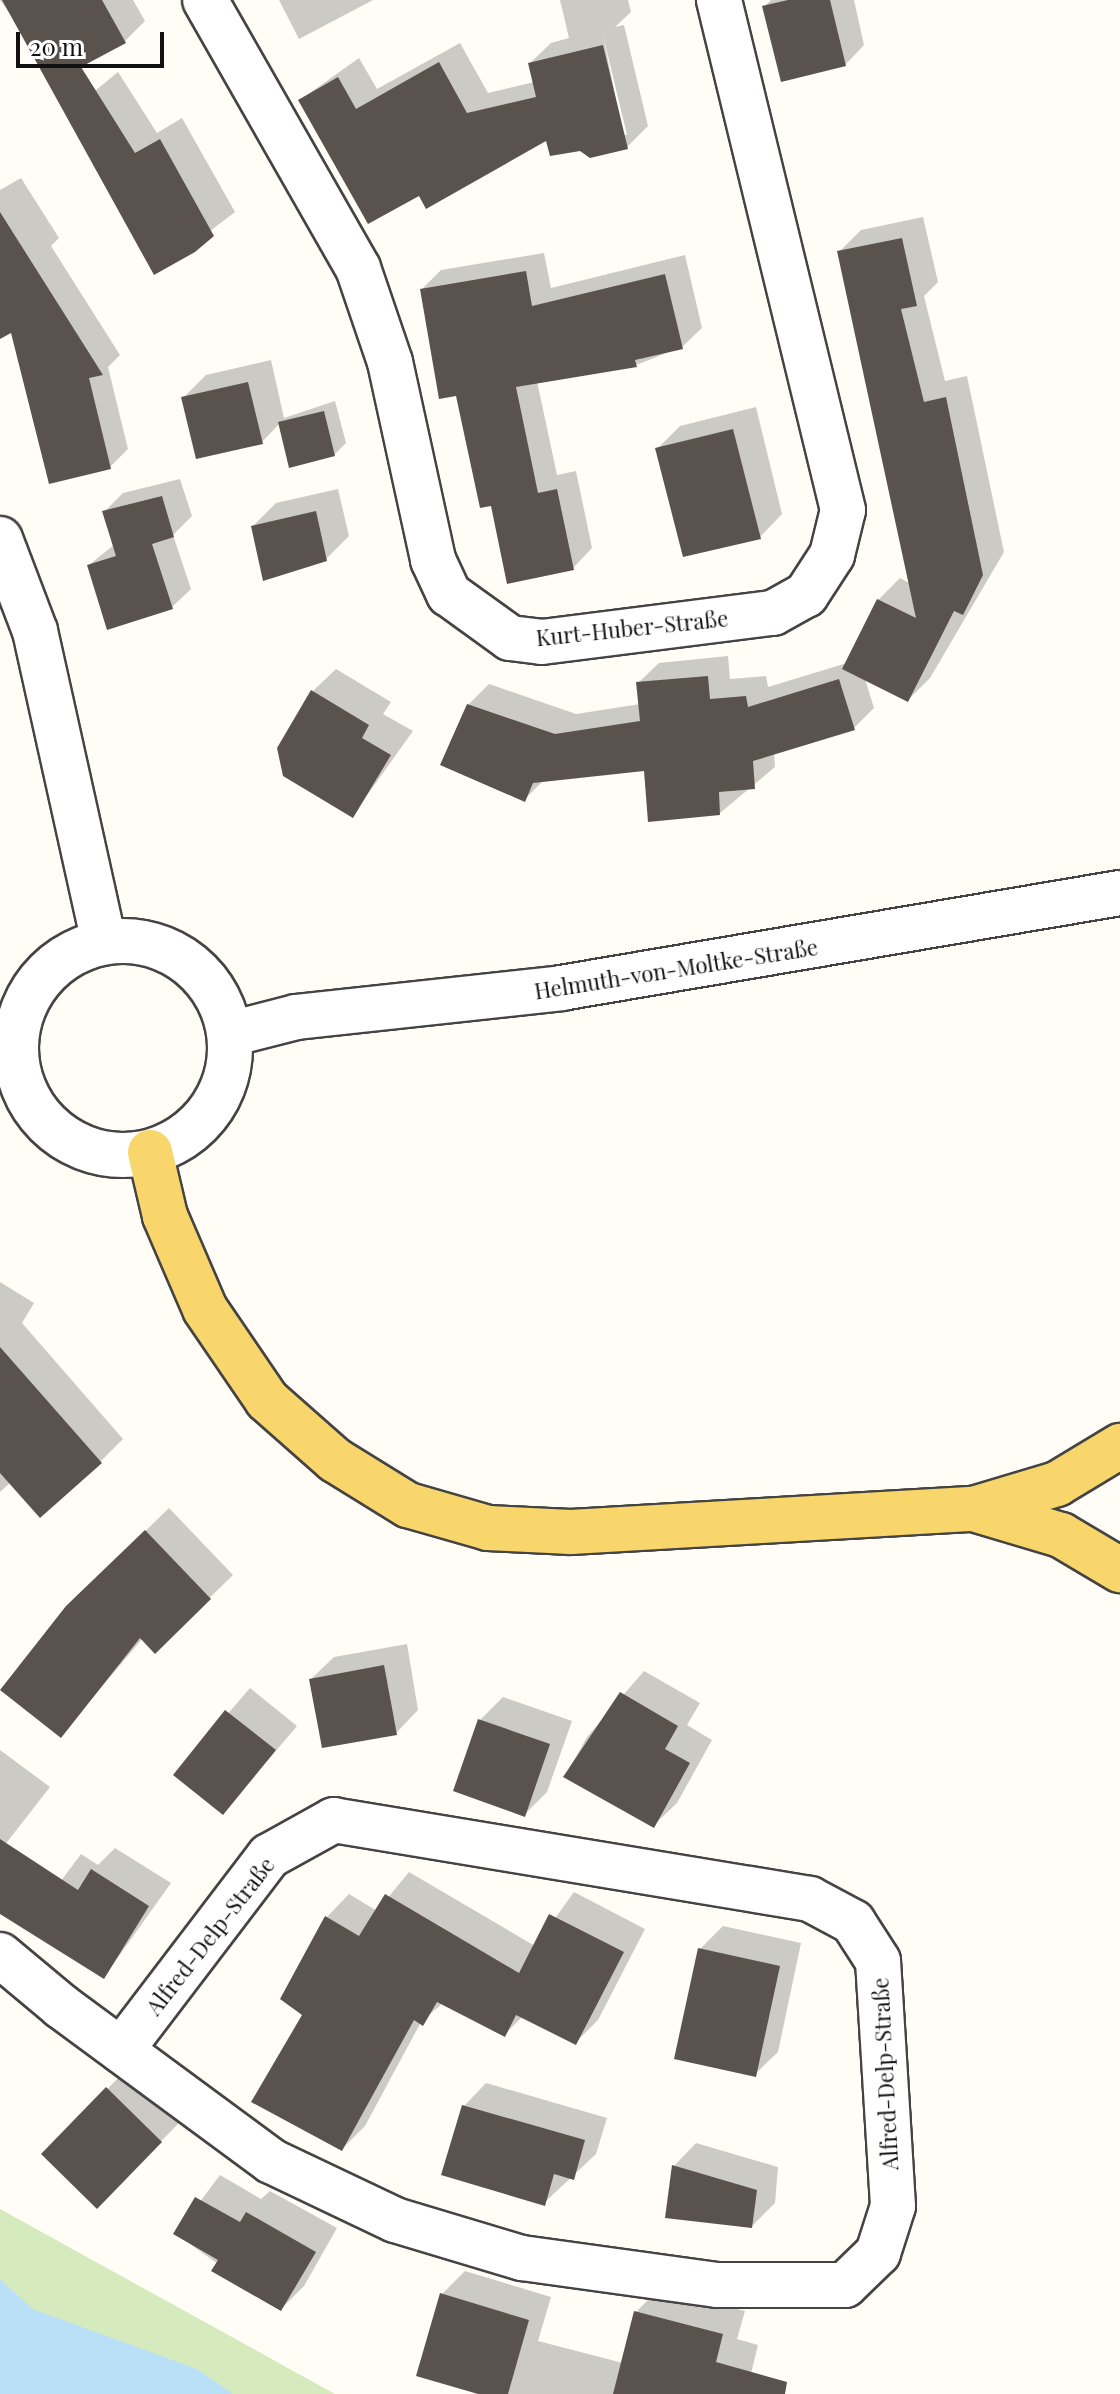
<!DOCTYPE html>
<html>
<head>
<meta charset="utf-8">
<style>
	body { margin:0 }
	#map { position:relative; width:1120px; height:2394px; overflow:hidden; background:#fffdf5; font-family:"Playfair Display",serif }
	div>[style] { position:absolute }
	.green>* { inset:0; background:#d5ebbd }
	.water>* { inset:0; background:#b9e0f7 }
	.shadow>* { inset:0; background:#0003 }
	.building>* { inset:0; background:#5a524d }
	.roads { filter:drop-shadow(2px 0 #444) drop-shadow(-2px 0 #444) drop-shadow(0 2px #444) drop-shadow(0 -2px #444) }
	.minor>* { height:44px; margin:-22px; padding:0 22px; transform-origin:22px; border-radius:22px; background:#fff }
	.tertiary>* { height:44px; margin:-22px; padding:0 22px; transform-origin:22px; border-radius:22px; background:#fff }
	.tertiary>.ring { margin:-22px; padding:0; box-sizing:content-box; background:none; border:44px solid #fff; border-radius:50% }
	.primary>* { height:44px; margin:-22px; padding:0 22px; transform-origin:22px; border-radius:22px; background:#f9d66b }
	span { translate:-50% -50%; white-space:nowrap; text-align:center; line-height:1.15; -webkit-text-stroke:8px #fff; paint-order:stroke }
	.street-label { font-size:22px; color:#111 }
	.scale { position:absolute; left:16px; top:32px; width:148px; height:36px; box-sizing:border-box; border:4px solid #111; border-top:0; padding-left:10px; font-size:24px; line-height:28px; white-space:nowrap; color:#111; -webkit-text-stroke:6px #fff; paint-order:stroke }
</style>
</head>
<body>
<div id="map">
	<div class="green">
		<div style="clip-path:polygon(0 2209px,335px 2394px,0 2394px)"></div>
	</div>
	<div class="water">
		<div style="clip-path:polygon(0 2279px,33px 2309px,197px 2369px,233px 2394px,0 2394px)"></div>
	</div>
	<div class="shadow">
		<div style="clip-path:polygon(0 0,133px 0,145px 21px,125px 41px,57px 78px)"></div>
		<div style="clip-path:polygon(279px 0,373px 0,299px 39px)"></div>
		<div style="clip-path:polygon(evenodd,560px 0,628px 0,631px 12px,615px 27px,624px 25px,648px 126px,627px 147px,581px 149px,548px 138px,420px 194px,300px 100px,359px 58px,377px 89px,460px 43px,488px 93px,534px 82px,530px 63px,551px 43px,569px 38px,560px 0,603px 35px,627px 135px,623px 135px,603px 35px)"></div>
		<div style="clip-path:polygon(771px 0,854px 0,864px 45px,845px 65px,764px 7px)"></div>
		<div style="clip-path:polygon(118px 72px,157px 133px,182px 118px,235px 212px,155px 273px,90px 95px)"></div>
		<div style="clip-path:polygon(21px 178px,59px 238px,51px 246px,120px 355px,108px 367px,128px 449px,110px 467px,12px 329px,0 337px,0 190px)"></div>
		<div style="clip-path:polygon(923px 217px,938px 282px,924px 296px,945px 381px,967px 376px,1004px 552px,930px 678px,908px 700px,865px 679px,874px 708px,854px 728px,774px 753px,775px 767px,720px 813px,646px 769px,544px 780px,524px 800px,468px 705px,489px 684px,576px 714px,640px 704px,638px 683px,659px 663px,728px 656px,730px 679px,766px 676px,768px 687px,847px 663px,878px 600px,900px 578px,911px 584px,839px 252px,861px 230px)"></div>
		<div style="clip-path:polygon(544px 253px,551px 288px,685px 255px,702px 328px,682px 347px,636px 365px,537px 381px,557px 475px,576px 471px,592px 548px,573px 568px,492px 503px,422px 289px,441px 270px)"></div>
		<div style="clip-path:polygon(271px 360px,284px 418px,335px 401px,346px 443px,334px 455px,280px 423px,262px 442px,183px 398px,206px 375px)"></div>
		<div style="clip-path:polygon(756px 407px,782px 514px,760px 537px,657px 449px,680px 426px)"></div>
		<div style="clip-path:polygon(180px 479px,192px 516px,173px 535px,191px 589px,172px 607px,89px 565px,115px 544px,104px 512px,123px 493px)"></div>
		<div style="clip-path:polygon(338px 489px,349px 536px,326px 559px,253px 526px,276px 503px)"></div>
		<div style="clip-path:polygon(336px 669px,391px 702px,383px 714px,413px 731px,353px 815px,313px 691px)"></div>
		<div style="clip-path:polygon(0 1282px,34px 1303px,22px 1323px,123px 1439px,100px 1462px,11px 1482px,0 1492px)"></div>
		<div style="clip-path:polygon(169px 1508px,233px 1575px,155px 1651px,143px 1638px,61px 1735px,92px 1583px)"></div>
		<div style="clip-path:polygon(407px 1644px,418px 1710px,396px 1733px,311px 1679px,334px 1657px)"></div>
		<div style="clip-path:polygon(644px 1671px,700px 1703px,687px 1725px,712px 1740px,677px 1803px,654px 1825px,565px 1776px,587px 1737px)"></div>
		<div style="clip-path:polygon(250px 1688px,297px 1726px,223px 1813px,176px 1774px)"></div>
		<div style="clip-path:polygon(503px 1697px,572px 1721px,547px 1792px,524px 1815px,480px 1720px)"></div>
		<div style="clip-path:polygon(0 1750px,50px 1787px,0 1851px)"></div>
		<div style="clip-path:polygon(115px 1848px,171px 1883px,104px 1977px,26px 1928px,81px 1854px,98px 1865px)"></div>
		<div style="clip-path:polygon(409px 1872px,535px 1946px,574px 1892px,645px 1929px,598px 2020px,575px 2043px,523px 2016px,504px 2035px,443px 2003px,421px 2022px,365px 2126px,342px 2149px,304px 2014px,327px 1917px,349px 1894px,377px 1911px)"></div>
		<div style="clip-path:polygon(723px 1926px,801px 1943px,778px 2052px,755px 2074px,700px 1949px)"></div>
		<div style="clip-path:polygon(130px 2066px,184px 2118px,97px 2206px,43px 2154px)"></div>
		<div style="clip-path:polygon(486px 2083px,607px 2118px,596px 2154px,544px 2203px,464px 2106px)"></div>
		<div style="clip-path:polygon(696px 2143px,778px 2167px,775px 2203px,752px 2226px,674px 2166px)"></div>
		<div style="clip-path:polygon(220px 2175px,261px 2199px,270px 2191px,337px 2228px,304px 2286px,281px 2309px,176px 2234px)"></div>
		<div style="clip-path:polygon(465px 2271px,551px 2297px,538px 2341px,623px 2363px,636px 2312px,659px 2289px,745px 2311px,737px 2339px,758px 2345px,746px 2394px,485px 2394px,442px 2294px)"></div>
	</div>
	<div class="building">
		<div style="clip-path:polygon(2px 0,102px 0,126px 43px,81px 67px,135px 153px,160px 139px,214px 236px,195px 252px,154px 275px)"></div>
		<div style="clip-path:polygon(788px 0,830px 0,846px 66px,781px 82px,762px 6px)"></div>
		<div style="clip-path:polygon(603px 45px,628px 149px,590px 158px,580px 151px,550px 156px,546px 141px,426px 209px,419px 196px,368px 224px,298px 100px,338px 77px,356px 109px,439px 62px,467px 113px,536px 97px,528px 63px)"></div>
		<div style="clip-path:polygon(0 212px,103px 375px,89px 378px,111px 469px,49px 484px,11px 333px,0 339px)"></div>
		<div style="clip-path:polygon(902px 238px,917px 306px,901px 309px,924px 402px,946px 397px,983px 575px,963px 615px,954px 611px,908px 702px,842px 669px,877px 599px,916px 618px,837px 251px)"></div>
		<div style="clip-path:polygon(526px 271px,532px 306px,665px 274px,683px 349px,635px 360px,637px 367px,516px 387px,538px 493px,557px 489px,574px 570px,507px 584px,491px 506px,480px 508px,456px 396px,439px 399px,420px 289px)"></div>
		<div style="clip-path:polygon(248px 382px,263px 444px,196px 459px,181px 397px)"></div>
		<div style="clip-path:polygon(324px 411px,335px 456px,289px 468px,278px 422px)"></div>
		<div style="clip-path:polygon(733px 429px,761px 539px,683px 557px,655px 448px)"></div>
		<div style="clip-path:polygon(162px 496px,174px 537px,152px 544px,173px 609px,107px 630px,87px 565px,116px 556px,102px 511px)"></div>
		<div style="clip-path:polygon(316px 511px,327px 561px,263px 581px,251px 526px)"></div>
		<div style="clip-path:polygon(708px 676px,710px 699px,746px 696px,748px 707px,839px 679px,855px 730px,753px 761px,755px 789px,719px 792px,720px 815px,648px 822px,644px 771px,533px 783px,525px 802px,440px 765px,467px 704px,555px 734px,640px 721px,636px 682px)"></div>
		<div style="clip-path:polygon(311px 690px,369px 725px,362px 738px,391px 755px,353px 818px,283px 776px,277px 748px)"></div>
		<div style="clip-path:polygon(0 1347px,102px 1463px,40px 1518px,0 1473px)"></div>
		<div style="clip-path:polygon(145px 1530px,211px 1599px,155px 1654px,140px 1638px,61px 1738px,0 1690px,66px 1606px)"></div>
		<div style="clip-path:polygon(384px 1665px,397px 1735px,322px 1748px,309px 1679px)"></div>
		<div style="clip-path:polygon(620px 1692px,678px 1726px,665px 1749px,690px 1763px,654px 1828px,563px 1777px)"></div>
		<div style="clip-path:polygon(225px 1710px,276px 1750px,223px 1815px,173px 1775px)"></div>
		<div style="clip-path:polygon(478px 1719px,550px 1744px,525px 1817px,453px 1791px)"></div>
		<div style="clip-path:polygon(0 1839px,78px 1890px,91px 1869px,149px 1906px,104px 1979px,0 1914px)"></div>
		<div style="clip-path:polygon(385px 1894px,519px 1973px,549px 1914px,624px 1952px,576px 2045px,516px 2015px,505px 2037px,437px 2002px,423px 2026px,414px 2020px,342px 2151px,251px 2102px,302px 2015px,280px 1999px,325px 1916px,359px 1936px)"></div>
		<div style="clip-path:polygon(698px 1948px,780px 1966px,756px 2077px,674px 2059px)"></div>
		<div style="clip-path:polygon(106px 2087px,162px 2142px,97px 2209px,41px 2154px)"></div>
		<div style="clip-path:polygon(462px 2105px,585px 2140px,574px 2180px,554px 2174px,545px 2206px,441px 2175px)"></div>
		<div style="clip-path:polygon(672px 2165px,757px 2190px,752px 2228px,665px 2218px)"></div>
		<div style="clip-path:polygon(195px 2197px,240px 2222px,246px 2212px,316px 2252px,281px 2311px,211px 2271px,218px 2260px,173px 2234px)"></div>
		<div style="clip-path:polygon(440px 2293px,529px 2320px,508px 2394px,478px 2394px,416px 2376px)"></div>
		<div style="clip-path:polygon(634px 2311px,723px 2334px,716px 2362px,787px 2382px,785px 2394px,613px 2394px)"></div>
	</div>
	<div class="roads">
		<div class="minor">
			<div style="left:205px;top:0;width:309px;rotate:60.3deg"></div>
			<div style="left:358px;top:268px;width:99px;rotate:71.2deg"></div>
			<div style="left:390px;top:362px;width:203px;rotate:77.7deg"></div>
			<div style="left:433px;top:560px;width:38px;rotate:65deg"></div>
			<div style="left:449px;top:594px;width:75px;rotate:35.8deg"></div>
			<div style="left:510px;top:638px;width:32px;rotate:7deg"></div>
			<div style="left:542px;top:642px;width:233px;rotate:-7.2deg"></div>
			<div style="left:773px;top:613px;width:38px;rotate:-29deg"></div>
			<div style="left:806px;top:595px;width:48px;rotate:-57deg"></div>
			<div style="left:832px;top:555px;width:46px;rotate:-76.3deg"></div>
			<div style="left:843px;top:510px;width:525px;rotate:-103.67deg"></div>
			<div style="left:0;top:539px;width:98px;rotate:69.2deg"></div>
			<div style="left:35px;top:631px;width:318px;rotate:77.5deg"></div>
			<div style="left:0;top:1955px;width:80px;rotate:39.9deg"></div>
			<div style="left:61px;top:2006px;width:261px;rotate:36.4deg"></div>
			<div style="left:271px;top:2161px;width:137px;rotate:25.4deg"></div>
			<div style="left:395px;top:2220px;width:133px;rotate:16.7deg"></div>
			<div style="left:522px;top:2258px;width:197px;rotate:7.9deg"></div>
			<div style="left:717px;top:2285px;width:128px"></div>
			<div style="left:845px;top:2285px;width:46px;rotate:-44.1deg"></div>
			<div style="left:878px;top:2253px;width:49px;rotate:-72.3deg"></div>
			<div style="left:893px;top:2206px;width:245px;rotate:-93.5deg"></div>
			<div style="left:878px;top:1961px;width:46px;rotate:-122.7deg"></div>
			<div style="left:853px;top:1922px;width:49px;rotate:-151.9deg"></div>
			<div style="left:810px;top:1899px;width:483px;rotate:-170.6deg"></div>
			<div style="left:334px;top:1820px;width:74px;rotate:151deg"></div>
			<div style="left:269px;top:1856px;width:244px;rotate:127.3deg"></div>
		</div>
		<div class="tertiary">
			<div class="ring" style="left:16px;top:941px;width:170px;height:170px"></div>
			<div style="left:230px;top:1034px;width:68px;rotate:-14.4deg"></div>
			<div style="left:296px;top:1017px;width:267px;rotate:-6.2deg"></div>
			<div style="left:561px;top:988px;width:567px;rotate:-9.65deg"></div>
		</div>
		<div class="primary">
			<div style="left:150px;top:1152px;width:66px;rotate:76.8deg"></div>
			<div style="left:165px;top:1216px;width:101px;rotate:66.7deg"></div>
			<div style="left:205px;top:1309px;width:110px;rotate:55.7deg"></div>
			<div style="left:267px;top:1400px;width:91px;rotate:41.4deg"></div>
			<div style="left:335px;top:1460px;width:86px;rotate:31.7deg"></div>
			<div style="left:408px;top:1505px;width:83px;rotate:16deg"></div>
			<div style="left:488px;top:1528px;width:83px;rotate:2.8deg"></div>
			<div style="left:571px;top:1532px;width:403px;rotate:-3.3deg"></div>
			<div style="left:973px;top:1509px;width:88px;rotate:-16.6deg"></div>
			<div style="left:1057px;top:1484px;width:74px;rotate:-31.1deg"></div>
			<div style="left:973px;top:1509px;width:92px;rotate:16.5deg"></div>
			<div style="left:1061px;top:1535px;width:69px;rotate:30.7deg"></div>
		</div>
	</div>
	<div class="street-label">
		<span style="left:632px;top:628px;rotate:-6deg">Kurt-Huber-Straße</span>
		<span style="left:676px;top:969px;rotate:-9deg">Helmuth-von-Moltke-Straße</span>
		<span style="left:210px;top:1936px;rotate:-52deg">Alfred-Delp-Straße</span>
		<span style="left:885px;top:2074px;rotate:-93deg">Alfred-Delp-Straße</span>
	</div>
	<div class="scale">20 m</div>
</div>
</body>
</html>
